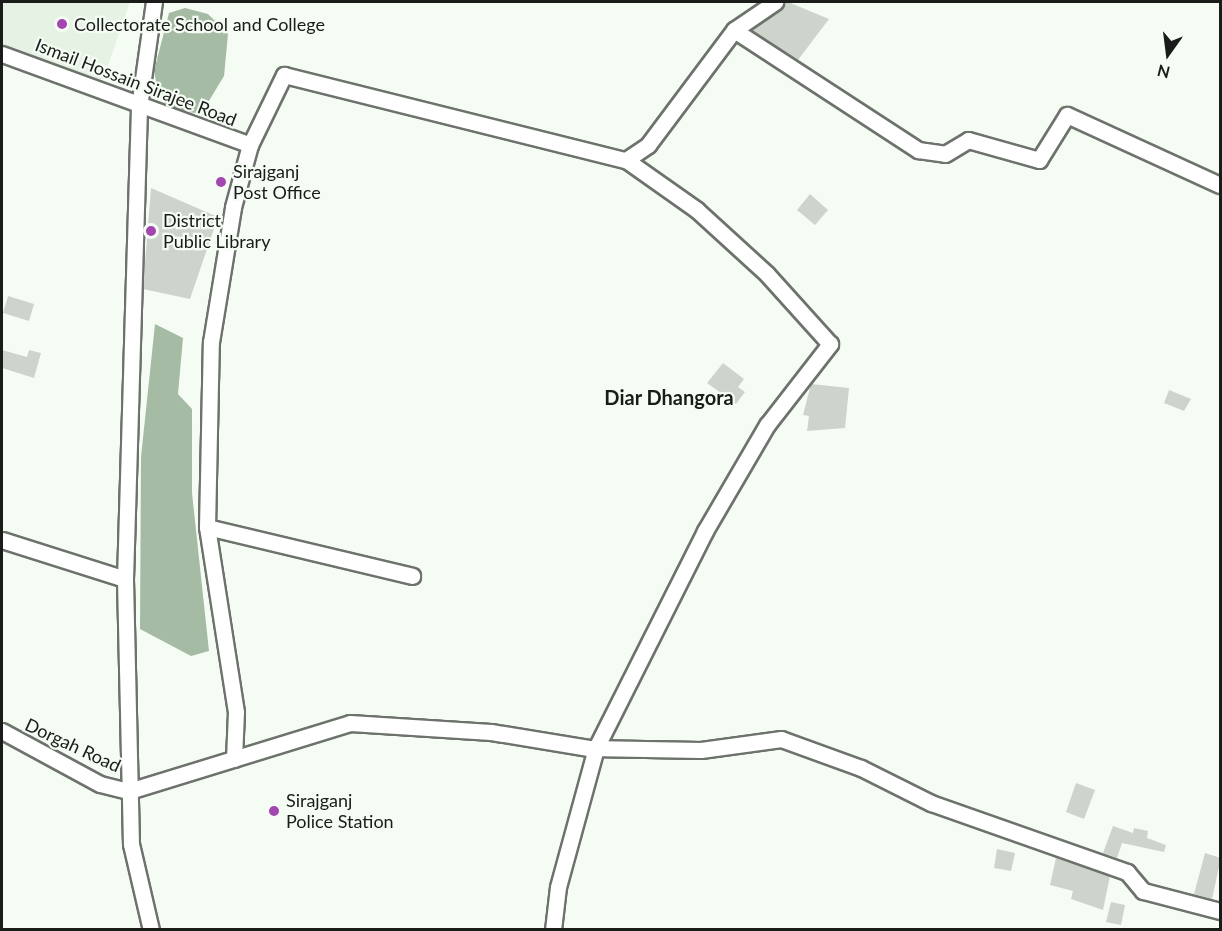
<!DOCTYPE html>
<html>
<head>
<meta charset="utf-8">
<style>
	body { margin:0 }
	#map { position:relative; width:1222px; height:931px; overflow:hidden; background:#f5fcf4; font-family:Lato,sans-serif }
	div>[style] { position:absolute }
	.built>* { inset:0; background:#e6f2e4 }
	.water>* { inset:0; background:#a6bba4 }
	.building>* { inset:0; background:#cdd4cc }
	.roads { filter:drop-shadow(2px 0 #6d736c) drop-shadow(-2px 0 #6d736c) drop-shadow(0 2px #6d736c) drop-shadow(0 -2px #6d736c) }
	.minor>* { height:15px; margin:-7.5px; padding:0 7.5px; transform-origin:7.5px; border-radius:7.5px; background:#fff }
	.dots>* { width:16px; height:16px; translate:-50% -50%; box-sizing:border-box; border:3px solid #f5fcf4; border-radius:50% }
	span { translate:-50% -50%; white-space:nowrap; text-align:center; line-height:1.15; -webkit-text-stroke:4.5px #f5fcf4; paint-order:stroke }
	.poi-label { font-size:18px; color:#191c19 }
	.left { translate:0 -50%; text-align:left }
	.street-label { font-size:18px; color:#191c19 }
	.neighbourhood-label { font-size:20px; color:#191c19; font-weight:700 }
	.frame { position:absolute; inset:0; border:3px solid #191c19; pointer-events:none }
	.north { position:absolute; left:1138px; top:24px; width:60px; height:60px; -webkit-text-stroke:4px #f5fcf4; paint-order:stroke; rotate:194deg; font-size:16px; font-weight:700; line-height:24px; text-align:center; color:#191c19 }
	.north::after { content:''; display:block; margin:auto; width:21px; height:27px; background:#191c19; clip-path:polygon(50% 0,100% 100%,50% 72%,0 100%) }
</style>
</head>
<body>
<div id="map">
	<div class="built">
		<div style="clip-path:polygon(2px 2px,130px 2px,103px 80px,2px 47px)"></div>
	</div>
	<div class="water">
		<div style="clip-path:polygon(185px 8px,208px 14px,228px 34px,224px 76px,201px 114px,172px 109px,159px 97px,154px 71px,169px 13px)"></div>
		<div style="clip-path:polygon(155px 324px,183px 338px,178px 394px,192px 409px,192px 493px,209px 651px,191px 656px,140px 629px,141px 457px)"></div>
	</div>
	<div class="building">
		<div style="clip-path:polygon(788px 2px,829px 19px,798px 60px,752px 30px)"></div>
		<div style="clip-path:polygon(151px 188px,218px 217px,190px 299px,143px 289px)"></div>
		<div style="clip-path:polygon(810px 194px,828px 210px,815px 225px,797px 210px)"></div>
		<div style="clip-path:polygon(8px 296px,34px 304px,29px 321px,3px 313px)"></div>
		<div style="clip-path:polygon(2px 350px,27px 357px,29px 350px,41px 353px,34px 378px,2px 368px)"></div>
		<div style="clip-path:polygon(723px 363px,744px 379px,738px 387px,745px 392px,736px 404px,707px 383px)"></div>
		<div style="clip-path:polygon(811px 384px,849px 388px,845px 428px,807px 431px,809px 416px,803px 415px)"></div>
		<div style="clip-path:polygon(1169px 390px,1191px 399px,1184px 411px,1164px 403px)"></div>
		<div style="clip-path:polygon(1076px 783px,1095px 790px,1084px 819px,1066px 812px)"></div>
		<div style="clip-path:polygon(1113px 826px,1133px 833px,1134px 828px,1148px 831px,1147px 838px,1166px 845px,1164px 852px,1122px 843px,1117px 858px,1103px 853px)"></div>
		<div style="clip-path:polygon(997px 849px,1015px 853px,1011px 871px,994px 868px)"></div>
		<div style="clip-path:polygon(1205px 853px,1221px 858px,1212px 899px,1194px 894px)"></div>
		<div style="clip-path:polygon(1056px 858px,1110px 876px,1103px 910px,1071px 899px,1073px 891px,1050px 885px)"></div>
		<div style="clip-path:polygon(1111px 902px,1125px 905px,1121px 925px,1106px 922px)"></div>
	</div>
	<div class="roads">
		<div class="minor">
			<div style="left:734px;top:30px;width:220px;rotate:33.1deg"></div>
			<div style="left:918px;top:150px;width:27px;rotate:8deg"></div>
			<div style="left:945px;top:154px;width:27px;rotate:-31deg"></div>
			<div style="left:968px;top:140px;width:74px;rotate:15.7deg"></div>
			<div style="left:1039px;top:160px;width:53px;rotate:-58.1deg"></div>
			<div style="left:1067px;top:115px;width:168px;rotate:24.6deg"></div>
			<div style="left:2px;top:54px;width:264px;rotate:20.1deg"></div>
			<div style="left:207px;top:527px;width:211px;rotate:13.4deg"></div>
			<div style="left:2px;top:540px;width:129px;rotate:17.6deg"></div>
			<div style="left:2px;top:731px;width:111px;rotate:28.4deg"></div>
			<div style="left:100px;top:784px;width:30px;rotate:14deg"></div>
			<div style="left:129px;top:791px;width:231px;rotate:-17.1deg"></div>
			<div style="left:350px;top:723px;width:141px;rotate:3.7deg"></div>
			<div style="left:491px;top:732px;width:99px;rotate:9.3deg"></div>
			<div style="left:589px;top:748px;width:112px;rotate:1deg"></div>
			<div style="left:701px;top:750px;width:81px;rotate:-7.8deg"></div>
			<div style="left:781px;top:739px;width:85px;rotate:19.9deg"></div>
			<div style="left:861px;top:768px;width:78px;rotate:26.6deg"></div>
			<div style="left:931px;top:803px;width:208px;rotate:19.4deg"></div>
			<div style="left:1127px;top:872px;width:25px;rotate:50deg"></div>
			<div style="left:1143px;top:891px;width:80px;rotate:14.6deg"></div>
			<div style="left:234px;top:759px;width:47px;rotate:-87.6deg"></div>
			<div style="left:236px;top:712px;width:187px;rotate:-98.9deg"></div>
			<div style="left:207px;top:527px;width:185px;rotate:-88.8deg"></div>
			<div style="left:211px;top:342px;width:137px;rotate:-80.7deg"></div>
			<div style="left:233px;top:207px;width:64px;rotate:-74.7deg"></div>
			<div style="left:250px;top:145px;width:78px;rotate:-64.1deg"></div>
			<div style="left:284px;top:75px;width:352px;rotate:14deg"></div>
			<div style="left:626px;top:160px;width:27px;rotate:-34deg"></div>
			<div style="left:648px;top:145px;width:144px;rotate:-53.2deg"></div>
			<div style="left:734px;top:30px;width:50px;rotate:-34.3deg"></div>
			<div style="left:151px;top:930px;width:88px;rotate:-103.1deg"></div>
			<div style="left:131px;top:844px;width:265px;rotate:-91.3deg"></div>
			<div style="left:125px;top:579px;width:472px;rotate:-88.3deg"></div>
			<div style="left:139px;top:107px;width:106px;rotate:-81.9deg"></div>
			<div style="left:553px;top:930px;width:43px;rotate:-83.4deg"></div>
			<div style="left:558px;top:887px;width:144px;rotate:-74.7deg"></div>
			<div style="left:596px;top:748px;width:243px;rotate:-63.3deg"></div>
			<div style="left:705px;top:531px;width:123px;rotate:-59.7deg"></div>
			<div style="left:767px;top:425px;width:103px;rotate:-52.1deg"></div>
			<div style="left:830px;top:344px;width:94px;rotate:-132deg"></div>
			<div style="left:767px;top:274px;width:95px;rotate:-137.6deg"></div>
			<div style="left:697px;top:210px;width:87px;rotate:-144.8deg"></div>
		</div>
	</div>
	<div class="dots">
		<div style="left:62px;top:24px;background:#a346b0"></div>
		<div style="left:221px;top:182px;background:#a346b0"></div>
		<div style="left:151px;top:231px;background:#a346b0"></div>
		<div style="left:274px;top:811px;background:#a346b0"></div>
	</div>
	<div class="poi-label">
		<span class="left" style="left:74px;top:24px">Collectorate School and College</span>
		<span class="left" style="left:233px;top:182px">Sirajganj<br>Post Office</span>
		<span class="left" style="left:163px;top:231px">District<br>Public Library</span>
		<span class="left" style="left:286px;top:811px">Sirajganj<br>Police Station</span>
	</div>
	<div class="street-label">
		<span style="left:136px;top:82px;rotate:21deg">Ismail Hossain Sirajee Road</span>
		<span style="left:73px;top:745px;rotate:25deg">Dorgah Road</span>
	</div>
	<div class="neighbourhood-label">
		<span style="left:669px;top:397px">Diar Dhangora</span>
	</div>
	<div class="frame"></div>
	<div class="north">N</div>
</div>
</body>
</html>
